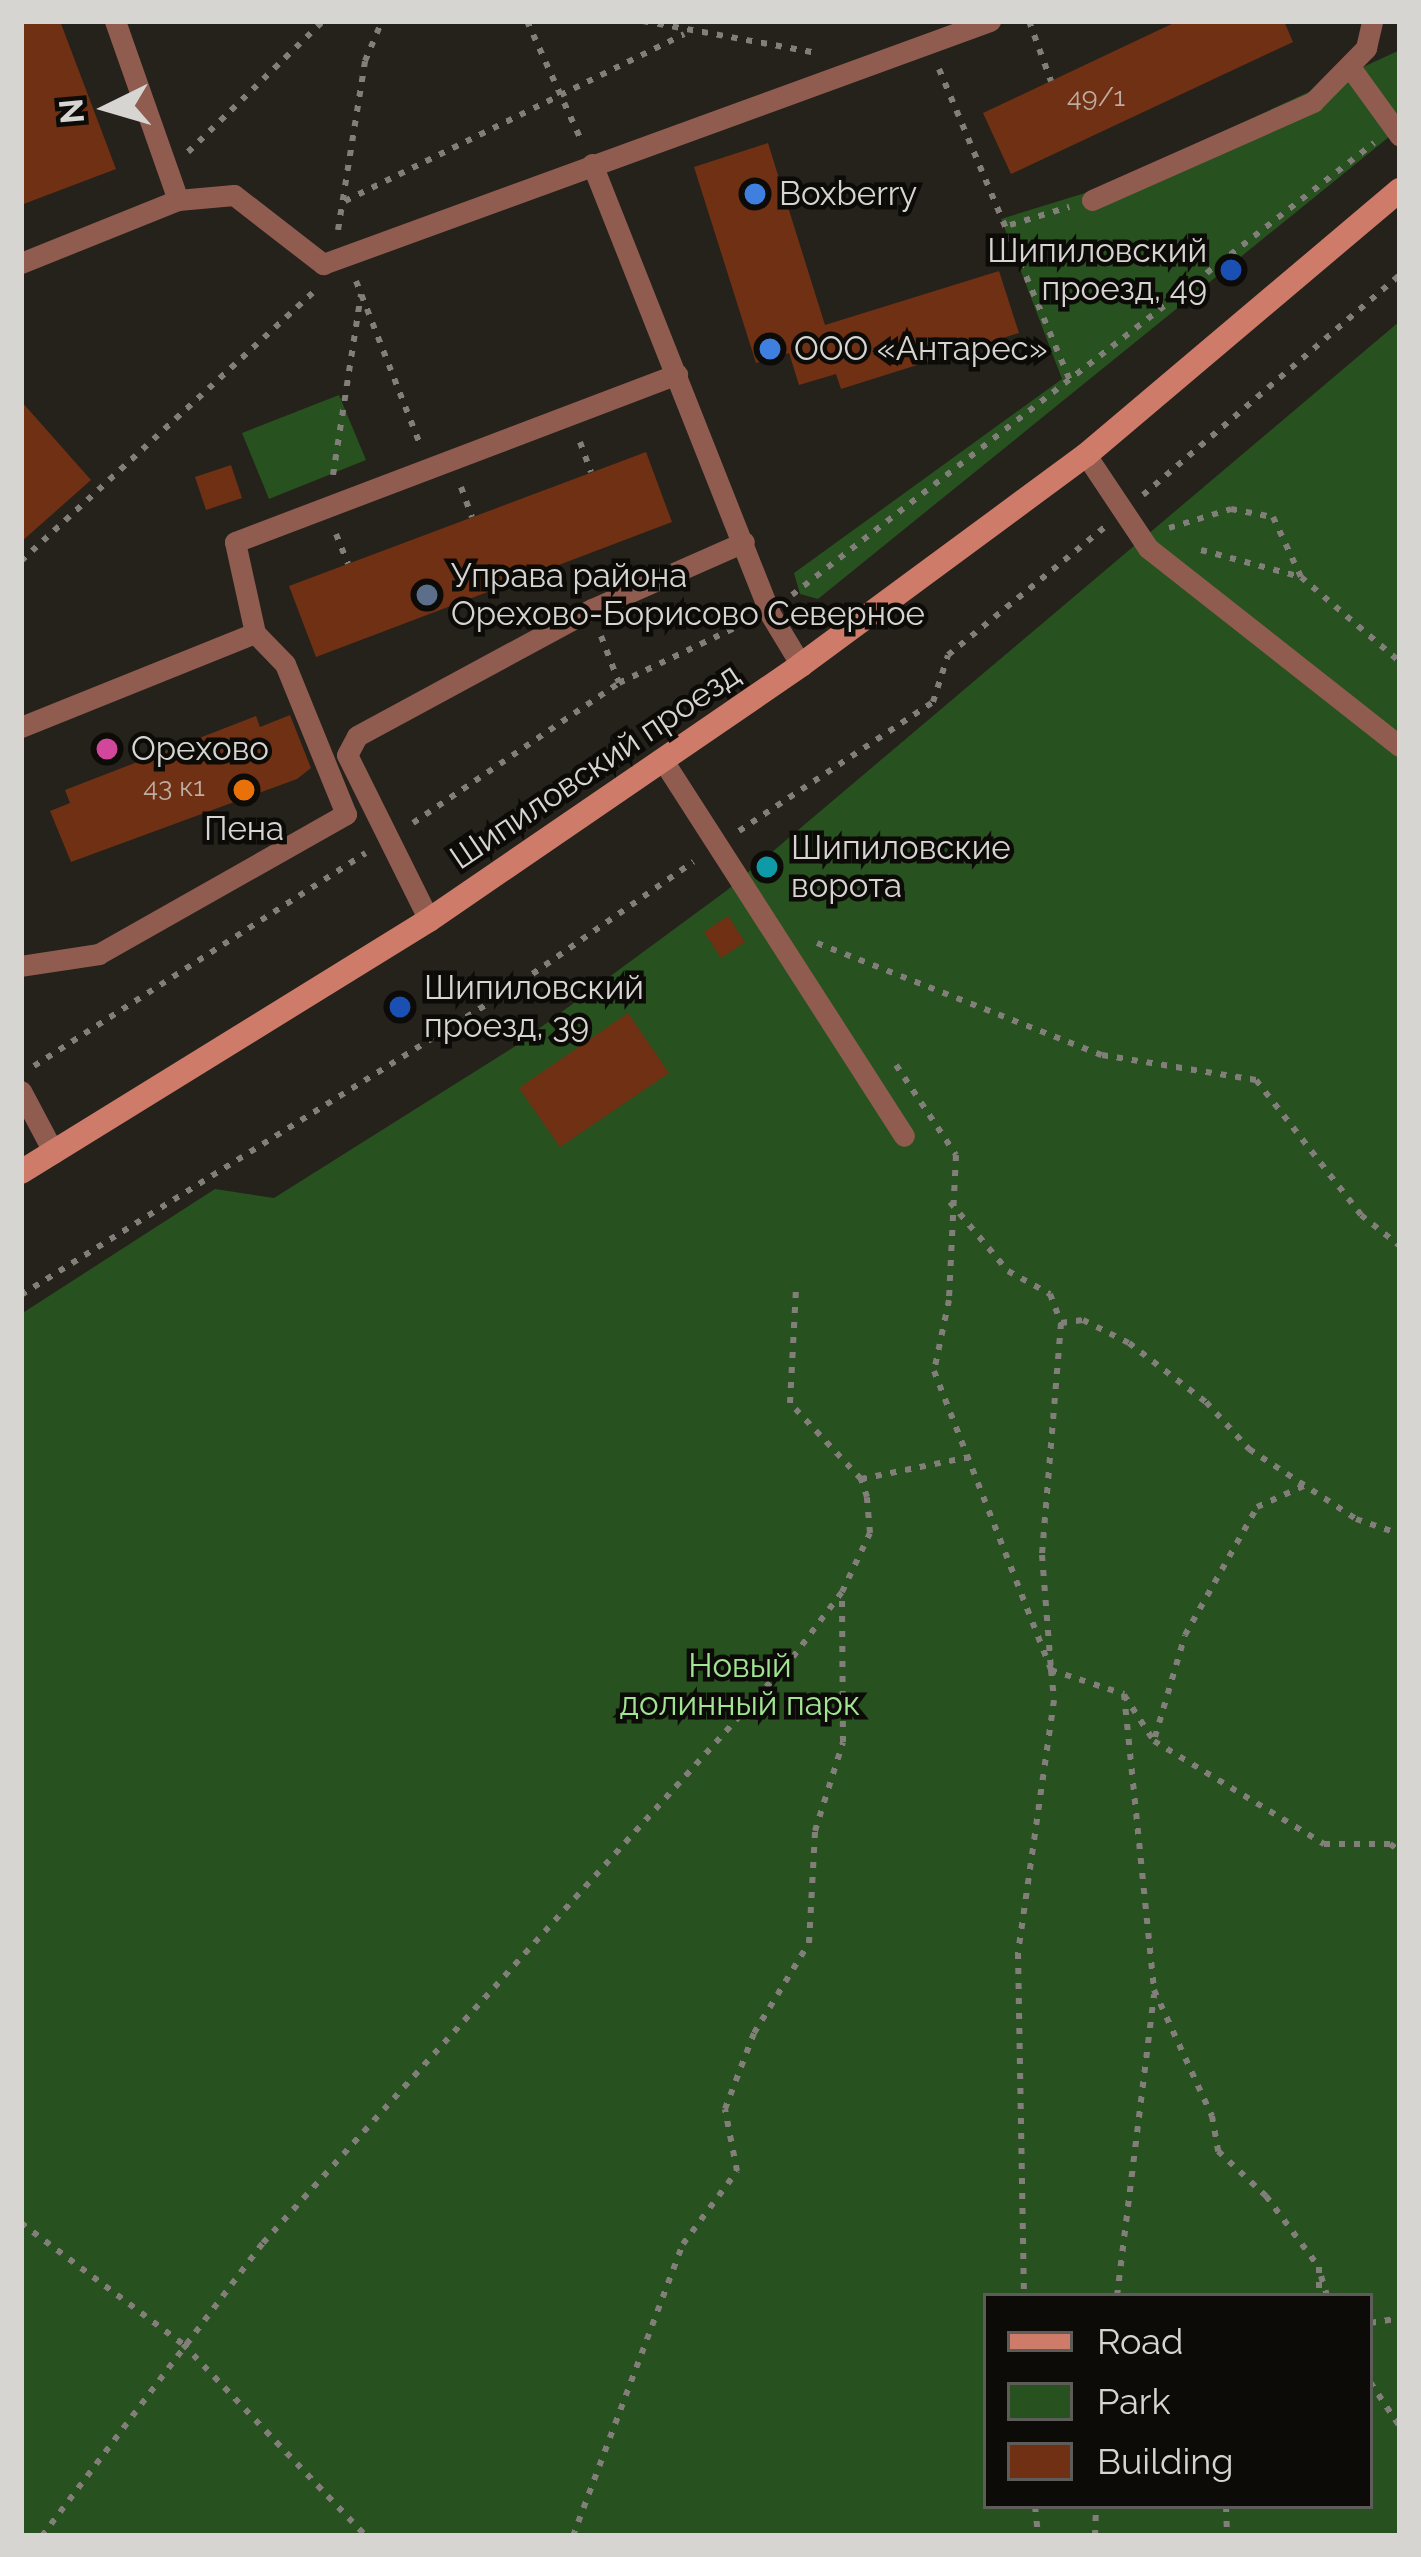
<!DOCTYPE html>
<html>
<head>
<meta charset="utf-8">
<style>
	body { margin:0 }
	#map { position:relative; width:1421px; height:2557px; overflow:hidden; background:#25211b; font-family:Raleway,sans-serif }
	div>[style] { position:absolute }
	.green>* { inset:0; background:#27511e }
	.building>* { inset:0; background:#703013 }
	.path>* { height:6px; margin-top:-3px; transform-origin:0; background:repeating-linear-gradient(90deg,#827f7a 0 6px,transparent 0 15px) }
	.service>* { height:21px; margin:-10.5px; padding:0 10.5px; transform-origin:10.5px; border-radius:10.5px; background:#905c50 }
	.secondary>* { height:24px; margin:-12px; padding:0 12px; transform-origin:12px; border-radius:12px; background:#cf7b69 }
	.dots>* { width:33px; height:33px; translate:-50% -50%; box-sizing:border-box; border:6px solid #0c0b08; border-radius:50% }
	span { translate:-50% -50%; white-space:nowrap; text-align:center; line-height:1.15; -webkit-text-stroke:9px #0c0b08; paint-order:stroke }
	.number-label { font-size:27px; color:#bdaca2 }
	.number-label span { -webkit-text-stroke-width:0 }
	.poi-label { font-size:33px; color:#d7d5d1 }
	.left { translate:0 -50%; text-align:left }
	.right { translate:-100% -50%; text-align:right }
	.street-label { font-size:33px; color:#d7d5d1 }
	.park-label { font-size:33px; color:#a1e492 }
	.frame { position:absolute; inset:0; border:24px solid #d7d5d1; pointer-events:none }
	.legend { position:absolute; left:983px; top:2293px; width:390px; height:216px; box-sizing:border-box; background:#0c0b08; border:3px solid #5d5c58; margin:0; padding:15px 21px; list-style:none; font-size:36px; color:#d7d5d1 }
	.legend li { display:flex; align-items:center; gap:24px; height:60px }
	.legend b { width:60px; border:3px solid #5d5c58 }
	.north { position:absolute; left:48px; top:48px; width:120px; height:120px; -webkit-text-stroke:9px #0c0b08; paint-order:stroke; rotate:265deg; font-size:33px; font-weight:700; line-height:48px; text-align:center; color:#d7d5d1 }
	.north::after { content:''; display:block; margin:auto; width:42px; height:54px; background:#d7d5d1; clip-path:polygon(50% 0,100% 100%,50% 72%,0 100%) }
</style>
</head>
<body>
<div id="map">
	<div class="green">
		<div style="clip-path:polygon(1400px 50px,1400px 128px,818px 599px,800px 594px,794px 573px,1062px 379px,1001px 219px,1098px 189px)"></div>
		<div style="clip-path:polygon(evenodd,1400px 321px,1400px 2536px,21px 2536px,21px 1314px,215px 1189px,274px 1198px,514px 1047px,726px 891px,1400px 321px,986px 2296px,1370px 2296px,1370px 2506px,986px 2506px,986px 2296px)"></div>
		<div style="clip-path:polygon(339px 395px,366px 460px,269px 499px,242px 433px)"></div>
	</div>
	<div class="building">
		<div style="clip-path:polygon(21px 21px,60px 21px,116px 169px,21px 205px)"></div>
		<div style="clip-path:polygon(1178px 21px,1284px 21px,1293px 42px,1011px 174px,983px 113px)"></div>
		<div style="clip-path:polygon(768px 143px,825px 325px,999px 271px,1019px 333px,841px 389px,836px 374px,799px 385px,789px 353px,756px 363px,694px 167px)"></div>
		<div style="clip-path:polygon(21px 401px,91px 480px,21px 542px)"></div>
		<div style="clip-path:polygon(646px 452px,672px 522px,316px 657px,289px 586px)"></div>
		<div style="clip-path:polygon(231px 465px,242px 498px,206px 510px,195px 477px)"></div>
		<div style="clip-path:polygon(290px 715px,311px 768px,297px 779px,71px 862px,50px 811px,70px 803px,65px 790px,256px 716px,260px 727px)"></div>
		<div style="clip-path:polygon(728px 916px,745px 942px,721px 958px,704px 932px)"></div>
		<div style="clip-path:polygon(628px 1013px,669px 1073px,560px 1147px,519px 1088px)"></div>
	</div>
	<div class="path">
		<div style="left:527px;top:21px;width:128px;rotate:65.6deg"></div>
		<div style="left:643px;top:21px;width:177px;rotate:10.4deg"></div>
		<div style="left:1029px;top:21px;width:64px;rotate:69.9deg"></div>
		<div style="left:939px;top:69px;width:341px;rotate:67.2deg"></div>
		<div style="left:188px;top:152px;width:188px;rotate:-44.1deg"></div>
		<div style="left:345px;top:201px;width:378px;rotate:-26.2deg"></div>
		<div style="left:1010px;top:225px;width:62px;rotate:-17deg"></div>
		<div style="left:338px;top:230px;width:171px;rotate:-80.9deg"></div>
		<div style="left:365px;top:61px;width:43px;rotate:-67deg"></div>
		<div style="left:356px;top:281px;width:173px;rotate:68.6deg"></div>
		<div style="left:580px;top:442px;width:32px;rotate:70deg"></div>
		<div style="left:333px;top:475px;width:183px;rotate:-81.2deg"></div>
		<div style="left:461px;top:487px;width:32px;rotate:70deg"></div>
		<div style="left:1143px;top:495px;width:338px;rotate:-40.6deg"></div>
		<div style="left:1169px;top:528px;width:65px;rotate:-17deg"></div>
		<div style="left:1231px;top:509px;width:43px;rotate:10.8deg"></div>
		<div style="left:1273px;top:517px;width:66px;rotate:65deg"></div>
		<div style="left:1301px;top:577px;width:130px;rotate:40.6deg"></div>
		<div style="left:336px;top:534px;width:32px;rotate:68deg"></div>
		<div style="left:1201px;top:550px;width:104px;rotate:15.1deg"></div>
		<div style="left:21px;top:561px;width:403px;rotate:-42.6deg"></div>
		<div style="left:792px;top:595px;width:737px;rotate:-37.83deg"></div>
		<div style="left:601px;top:636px;width:50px;rotate:69deg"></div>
		<div style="left:413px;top:823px;width:249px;rotate:-34.2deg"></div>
		<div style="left:619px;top:683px;width:140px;rotate:-25.5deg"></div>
		<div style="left:739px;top:831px;width:233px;rotate:-33.6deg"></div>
		<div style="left:933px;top:702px;width:49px;rotate:-72.3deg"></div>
		<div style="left:948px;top:655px;width:203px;rotate:-39.2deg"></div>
		<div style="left:817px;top:943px;width:306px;rotate:21.5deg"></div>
		<div style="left:1102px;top:1055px;width:156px;rotate:9.2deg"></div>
		<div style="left:1256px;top:1080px;width:171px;rotate:52.1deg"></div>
		<div style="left:1361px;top:1215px;width:50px;rotate:38.5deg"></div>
		<div style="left:896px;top:1065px;width:108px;rotate:56.3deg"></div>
		<div style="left:956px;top:1155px;width:145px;rotate:92.8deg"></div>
		<div style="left:949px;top:1300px;width:73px;rotate:101.9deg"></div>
		<div style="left:934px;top:1371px;width:321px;rotate:68.6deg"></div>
		<div style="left:1051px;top:1670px;width:30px;rotate:84deg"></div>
		<div style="left:1054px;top:1700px;width:256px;rotate:98.1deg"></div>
		<div style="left:1018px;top:1953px;width:343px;rotate:89deg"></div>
		<div style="left:34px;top:1066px;width:394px;rotate:-32.7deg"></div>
		<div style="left:950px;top:1202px;width:90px;rotate:50deg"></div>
		<div style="left:1008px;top:1271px;width:48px;rotate:28.7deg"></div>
		<div style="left:1050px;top:1294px;width:31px;rotate:69deg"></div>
		<div style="left:1061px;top:1323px;width:233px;rotate:94.7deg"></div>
		<div style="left:1042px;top:1555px;width:115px;rotate:85.5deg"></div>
		<div style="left:1051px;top:1670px;width:77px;rotate:18.2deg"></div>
		<div style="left:1124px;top:1694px;width:298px;rotate:84.2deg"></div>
		<div style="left:1154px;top:1990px;width:139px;rotate:65.3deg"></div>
		<div style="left:1212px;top:2116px;width:36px;rotate:80deg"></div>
		<div style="left:1218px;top:2151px;width:66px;rotate:43.2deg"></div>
		<div style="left:1266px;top:2196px;width:89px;rotate:53.3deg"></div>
		<div style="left:1319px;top:2267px;width:29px;rotate:90deg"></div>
		<div style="left:21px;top:1295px;width:574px;rotate:-31.97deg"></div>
		<div style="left:508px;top:991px;width:226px;rotate:-34.9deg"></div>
		<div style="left:1061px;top:1323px;width:22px;rotate:-8deg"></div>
		<div style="left:1083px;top:1320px;width:51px;rotate:26.6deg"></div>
		<div style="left:1129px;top:1343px;width:97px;rotate:37.5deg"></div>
		<div style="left:1206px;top:1402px;width:64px;rotate:47.5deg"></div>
		<div style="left:1249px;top:1449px;width:128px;rotate:33.2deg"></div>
		<div style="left:1356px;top:1519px;width:46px;rotate:18.8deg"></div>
		<div style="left:861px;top:1479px;width:110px;rotate:-11.5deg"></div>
		<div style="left:1124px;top:1695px;width:55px;rotate:56.9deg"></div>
		<div style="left:1154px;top:1741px;width:199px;rotate:31.2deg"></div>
		<div style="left:1324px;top:1844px;width:66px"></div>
		<div style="left:1390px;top:1844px;width:12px;rotate:35deg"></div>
		<div style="left:1155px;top:1737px;width:106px;rotate:-73.6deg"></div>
		<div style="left:1185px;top:1635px;width:147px;rotate:-60.6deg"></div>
		<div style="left:1257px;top:1507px;width:56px;rotate:-24.3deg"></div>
		<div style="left:21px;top:2223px;width:202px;rotate:36.8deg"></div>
		<div style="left:183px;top:2344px;width:265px;rotate:46.4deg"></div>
		<div style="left:1321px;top:2276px;width:21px;rotate:73deg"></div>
		<div style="left:1117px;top:2296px;width:304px;rotate:-83deg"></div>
		<div style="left:1370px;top:2323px;width:30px;rotate:-9deg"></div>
		<div style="left:1370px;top:2382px;width:54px;rotate:56.3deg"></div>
		<div style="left:1035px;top:2506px;width:30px;rotate:84deg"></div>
		<div style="left:1226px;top:2506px;width:30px;rotate:88deg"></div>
		<div style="left:42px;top:2536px;width:367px;rotate:-53deg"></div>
		<div style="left:263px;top:2243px;width:790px;rotate:-47.87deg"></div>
		<div style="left:793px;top:1657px;width:81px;rotate:-53deg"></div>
		<div style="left:842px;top:1592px;width:65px;rotate:-64.6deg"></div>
		<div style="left:870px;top:1533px;width:36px;rotate:-95deg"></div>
		<div style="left:867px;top:1497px;width:19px;rotate:-108deg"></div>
		<div style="left:861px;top:1479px;width:104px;rotate:-133.1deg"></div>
		<div style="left:790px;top:1403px;width:113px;rotate:-87deg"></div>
		<div style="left:573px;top:2536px;width:312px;rotate:-69.4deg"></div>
		<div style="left:683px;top:2244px;width:91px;rotate:-53.5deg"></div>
		<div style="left:737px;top:2171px;width:63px;rotate:-101deg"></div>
		<div style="left:725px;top:2109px;width:81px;rotate:-69.1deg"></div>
		<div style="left:754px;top:2033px;width:105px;rotate:-58.6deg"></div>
		<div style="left:809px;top:1943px;width:112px;rotate:-86.9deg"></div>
		<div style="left:815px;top:1831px;width:93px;rotate:-72.5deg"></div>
		<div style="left:843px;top:1742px;width:150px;rotate:-90.4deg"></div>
		<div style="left:1095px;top:2536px;width:30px;rotate:-88deg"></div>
	</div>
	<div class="service">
		<div style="left:115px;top:21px;width:190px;rotate:70.6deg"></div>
		<div style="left:1350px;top:67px;width:85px;rotate:54.1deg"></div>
		<div style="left:592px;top:164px;width:482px;rotate:68.4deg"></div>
		<div style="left:769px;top:612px;width:62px;rotate:58.9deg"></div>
		<div style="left:1092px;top:200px;width:242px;rotate:-23.9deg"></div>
		<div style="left:1313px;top:102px;width:76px;rotate:-45.5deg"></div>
		<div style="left:1366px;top:48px;width:28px;rotate:-77deg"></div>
		<div style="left:21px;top:263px;width:169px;rotate:-21.9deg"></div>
		<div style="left:178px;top:200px;width:56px;rotate:-5.1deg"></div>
		<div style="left:234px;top:195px;width:113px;rotate:37.8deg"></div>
		<div style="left:323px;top:264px;width:710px;rotate:-20.02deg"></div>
		<div style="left:1086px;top:455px;width:112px;rotate:56.3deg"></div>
		<div style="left:1148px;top:548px;width:320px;rotate:38.2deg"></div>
		<div style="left:255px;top:633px;width:93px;rotate:-102.4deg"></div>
		<div style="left:235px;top:542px;width:473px;rotate:-20.8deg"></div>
		<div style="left:21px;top:727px;width:252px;rotate:-21.9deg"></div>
		<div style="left:255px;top:633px;width:43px;rotate:45.9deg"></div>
		<div style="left:285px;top:664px;width:162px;rotate:67.9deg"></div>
		<div style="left:346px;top:814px;width:284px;rotate:150.5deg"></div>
		<div style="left:99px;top:954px;width:79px;rotate:171.3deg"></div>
		<div style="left:664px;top:762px;width:444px;rotate:57.3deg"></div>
		<div style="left:429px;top:920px;width:184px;rotate:-116.4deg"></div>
		<div style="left:347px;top:755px;width:21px;rotate:-62deg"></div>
		<div style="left:357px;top:736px;width:267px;rotate:-28.4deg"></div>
		<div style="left:592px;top:609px;width:166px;rotate:-23.8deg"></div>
		<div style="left:21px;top:1091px;width:70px;rotate:62deg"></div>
	</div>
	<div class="secondary">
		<div style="left:21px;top:1172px;width:480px;rotate:-31.7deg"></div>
		<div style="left:429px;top:920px;width:451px;rotate:-34.4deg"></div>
		<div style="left:801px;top:665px;width:354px;rotate:-36.4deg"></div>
		<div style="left:1086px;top:455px;width:411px;rotate:-40.2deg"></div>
	</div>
	<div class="dots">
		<div style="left:755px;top:194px;background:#3f7fe0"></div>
		<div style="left:1231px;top:270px;background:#1a4fb4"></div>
		<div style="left:770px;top:349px;background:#3f7fe0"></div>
		<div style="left:427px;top:595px;background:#5c6f8a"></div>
		<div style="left:107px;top:749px;background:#d1479c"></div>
		<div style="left:244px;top:790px;background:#e8710a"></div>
		<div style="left:767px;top:867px;background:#0f9aa8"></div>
		<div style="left:400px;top:1007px;background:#1a4fb4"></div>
	</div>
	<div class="number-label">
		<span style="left:1096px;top:97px">49/1</span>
		<span style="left:174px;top:787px">43 к1</span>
	</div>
	<div class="poi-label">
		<span class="left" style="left:779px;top:194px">Boxberry</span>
		<span class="right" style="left:1207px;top:270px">Шипиловский<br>проезд, 49</span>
		<span class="left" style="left:794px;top:349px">ООО «Антарес»</span>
		<span class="left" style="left:451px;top:595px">Управа района<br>Орехово-Борисово Северное</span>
		<span class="left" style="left:131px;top:749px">Орехово</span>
		<span style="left:244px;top:829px">Пена</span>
		<span class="left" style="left:791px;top:867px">Шипиловские<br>ворота</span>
		<span class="left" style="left:424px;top:1007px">Шипиловский<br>проезд, 39</span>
	</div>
	<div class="street-label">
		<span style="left:595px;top:766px;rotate:-34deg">Шипиловский проезд</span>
	</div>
	<div class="park-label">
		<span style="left:740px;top:1685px">Новый<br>долинный парк</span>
	</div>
	<div class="frame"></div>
	<ul class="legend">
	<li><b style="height:15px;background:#cf7b69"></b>Road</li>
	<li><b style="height:33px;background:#27511e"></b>Park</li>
	<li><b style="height:33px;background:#703013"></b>Building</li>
	</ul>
	<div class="north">N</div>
</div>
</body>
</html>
